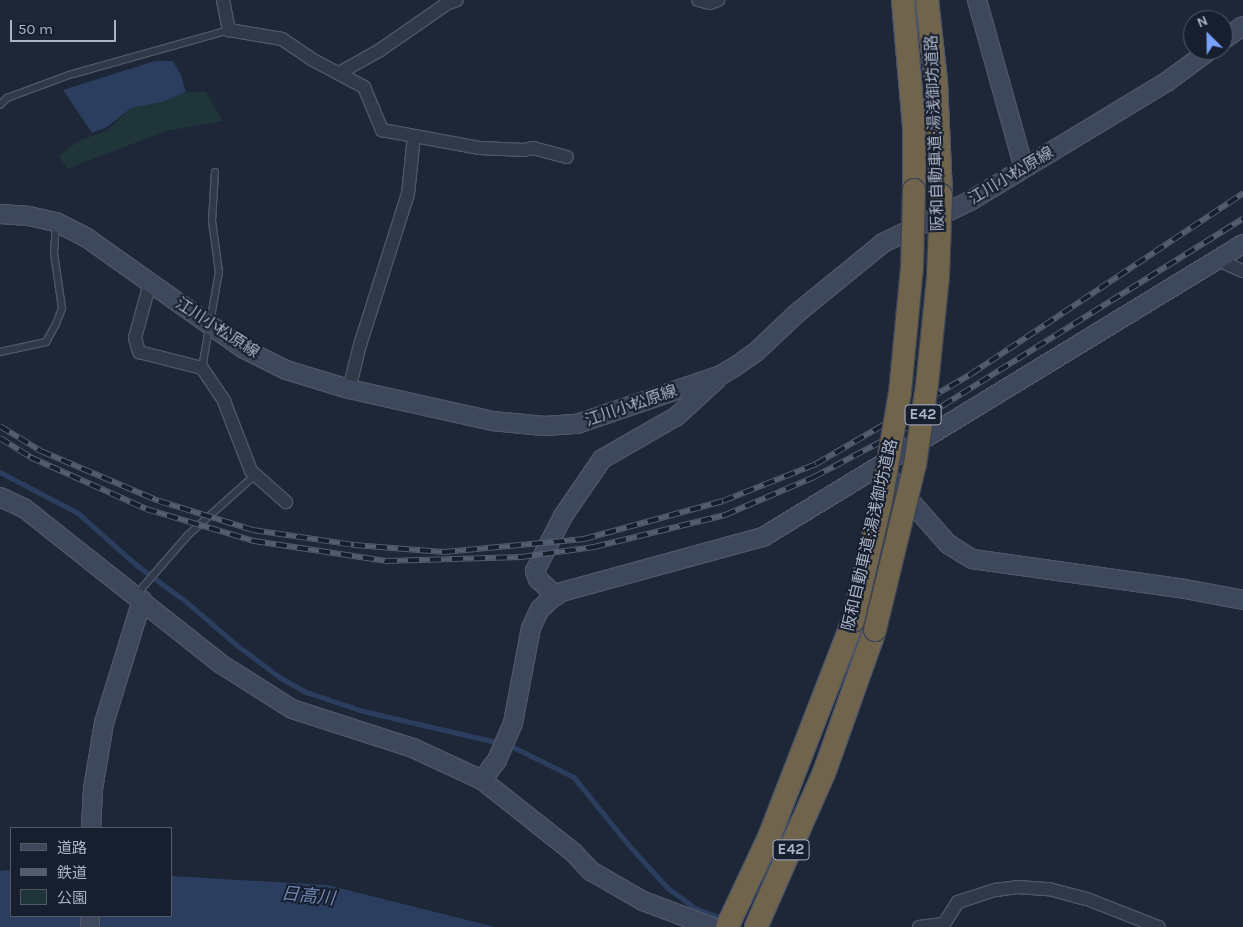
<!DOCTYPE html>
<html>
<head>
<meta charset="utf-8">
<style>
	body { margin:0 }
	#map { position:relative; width:1243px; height:927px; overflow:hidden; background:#1d2738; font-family:Karla,"Noto Sans JP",sans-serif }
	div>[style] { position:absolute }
	.green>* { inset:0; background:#1f3539 }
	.water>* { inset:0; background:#2c3e5f }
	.stream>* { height:4.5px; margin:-2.25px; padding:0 2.25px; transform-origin:2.25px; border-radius:2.25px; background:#2c3e5f }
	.roads { filter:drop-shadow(1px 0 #4e5667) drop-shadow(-1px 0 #4e5667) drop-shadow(0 1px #4e5667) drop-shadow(0 -1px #4e5667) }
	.lane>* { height:6px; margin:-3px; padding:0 3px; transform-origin:3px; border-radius:3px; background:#313949 }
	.street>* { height:12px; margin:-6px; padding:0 6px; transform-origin:6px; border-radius:6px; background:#313949 }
	.secondary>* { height:18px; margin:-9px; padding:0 9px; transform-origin:9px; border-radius:9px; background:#3e485c }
	.highway>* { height:22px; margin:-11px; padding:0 11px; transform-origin:11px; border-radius:11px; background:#70644d }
	.rail>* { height:5.5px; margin-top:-2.75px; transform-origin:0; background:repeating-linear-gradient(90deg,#171e2d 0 11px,#525d70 0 22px); box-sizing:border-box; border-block:1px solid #525d70 }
	.bridges { filter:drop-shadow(1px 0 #3c4353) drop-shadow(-1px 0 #3c4353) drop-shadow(0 1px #3c4353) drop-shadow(0 -1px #3c4353) }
	.highway-bridge>* { height:22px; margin:-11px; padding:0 11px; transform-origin:11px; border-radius:11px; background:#70644d }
	span { translate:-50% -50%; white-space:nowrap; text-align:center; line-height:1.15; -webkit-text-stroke:4px #171e2d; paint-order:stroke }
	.shield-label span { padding:1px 4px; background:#171e2d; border:1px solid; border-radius:4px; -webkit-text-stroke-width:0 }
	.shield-label { font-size:15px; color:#abb3c6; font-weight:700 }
	.street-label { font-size:16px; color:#abb3c6 }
	.water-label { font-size:18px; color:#6f87b2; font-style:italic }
	.legend { position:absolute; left:10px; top:827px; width:162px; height:90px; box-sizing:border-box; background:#171e2d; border:1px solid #525a6a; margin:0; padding:6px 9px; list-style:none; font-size:15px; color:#abb3c6 }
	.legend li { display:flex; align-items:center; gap:10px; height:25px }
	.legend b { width:25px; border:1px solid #525a6a }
	.north { position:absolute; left:1183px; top:10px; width:50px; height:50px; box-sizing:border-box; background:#171e2d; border:1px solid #525a6a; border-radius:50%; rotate:337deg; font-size:14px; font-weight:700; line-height:20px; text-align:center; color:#abb3c6 }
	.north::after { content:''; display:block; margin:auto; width:18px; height:22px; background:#77a2ff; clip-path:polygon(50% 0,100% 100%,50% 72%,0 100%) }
	.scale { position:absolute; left:10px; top:20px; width:106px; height:22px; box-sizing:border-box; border:2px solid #abb3c6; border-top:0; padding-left:6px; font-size:15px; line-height:18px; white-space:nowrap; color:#abb3c6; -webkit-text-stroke:4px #171e2d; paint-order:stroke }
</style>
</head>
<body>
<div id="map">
	<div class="green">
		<div style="clip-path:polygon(186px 92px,206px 92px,223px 121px,166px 131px,67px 169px,59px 156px,80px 140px,107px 131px,131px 108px,157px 103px)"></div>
	</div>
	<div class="water">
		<div style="clip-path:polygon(155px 61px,173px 61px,181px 75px,186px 92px,162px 102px,131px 108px,107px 127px,92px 133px,63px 90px)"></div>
		<div style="clip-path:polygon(11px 870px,11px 916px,171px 916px,171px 876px,327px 885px,495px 927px,0 927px,0 871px)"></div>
	</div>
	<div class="stream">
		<div style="left:0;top:472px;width:88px;rotate:27.7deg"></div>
		<div style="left:78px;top:513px;width:80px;rotate:41.5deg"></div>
		<div style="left:138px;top:566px;width:56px;rotate:36.3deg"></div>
		<div style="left:183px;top:599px;width:71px;rotate:40.4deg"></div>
		<div style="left:237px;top:645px;width:55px;rotate:36.9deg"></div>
		<div style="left:281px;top:678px;width:29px;rotate:29deg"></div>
		<div style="left:306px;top:692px;width:60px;rotate:18.4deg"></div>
		<div style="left:363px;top:711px;width:142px;rotate:13.1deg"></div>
		<div style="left:509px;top:745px;width:72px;rotate:26.2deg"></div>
		<div style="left:574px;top:777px;width:86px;rotate:51.1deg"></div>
		<div style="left:628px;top:844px;width:58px;rotate:47.8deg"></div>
		<div style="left:667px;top:887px;width:35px;rotate:37deg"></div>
		<div style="left:695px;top:908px;width:30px;rotate:21deg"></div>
	</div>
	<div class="roads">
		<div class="lane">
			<div style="left:0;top:105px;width:10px;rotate:-45deg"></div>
			<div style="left:7px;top:98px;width:66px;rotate:-20.4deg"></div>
			<div style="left:69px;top:75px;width:166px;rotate:-15.7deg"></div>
			<div style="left:0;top:352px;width:47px;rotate:-12.3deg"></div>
			<div style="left:46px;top:342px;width:21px;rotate:-61deg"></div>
			<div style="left:56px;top:324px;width:17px;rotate:-69deg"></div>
			<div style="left:62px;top:308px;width:56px;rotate:-98.3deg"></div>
			<div style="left:54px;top:253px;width:30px;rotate:-86deg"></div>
			<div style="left:202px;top:368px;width:97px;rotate:-80deg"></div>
			<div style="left:219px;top:272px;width:51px;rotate:-97.8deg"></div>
			<div style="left:212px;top:221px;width:49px;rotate:-86.5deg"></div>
			<div style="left:136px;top:595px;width:79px;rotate:-49.1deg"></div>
			<div style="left:188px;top:535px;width:90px;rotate:-41.8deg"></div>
		</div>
		<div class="street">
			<div style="left:223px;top:0;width:31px;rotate:79deg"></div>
			<div style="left:229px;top:30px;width:54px;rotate:9.6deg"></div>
			<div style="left:282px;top:39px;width:37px;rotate:34deg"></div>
			<div style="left:313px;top:60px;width:58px;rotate:27.9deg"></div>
			<div style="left:364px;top:87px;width:47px;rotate:67.3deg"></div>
			<div style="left:382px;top:130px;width:100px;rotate:10.4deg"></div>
			<div style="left:480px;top:148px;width:44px;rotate:2.6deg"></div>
			<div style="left:524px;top:150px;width:9px;rotate:-13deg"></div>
			<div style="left:533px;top:148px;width:35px;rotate:15deg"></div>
			<div style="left:698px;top:0;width:12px;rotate:14deg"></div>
			<div style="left:710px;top:3px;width:9px;rotate:-21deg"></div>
			<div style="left:341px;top:72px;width:45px;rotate:-29.4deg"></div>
			<div style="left:380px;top:50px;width:83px;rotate:-34.7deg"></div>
			<div style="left:448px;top:3px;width:9px;rotate:-18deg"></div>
			<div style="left:1218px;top:260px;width:27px;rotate:24deg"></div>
			<div style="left:150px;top:283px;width:57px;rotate:105.3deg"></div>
			<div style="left:135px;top:338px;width:15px;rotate:74deg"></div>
			<div style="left:139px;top:352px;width:65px;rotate:14.3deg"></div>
			<div style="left:202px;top:368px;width:40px;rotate:56deg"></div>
			<div style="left:224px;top:401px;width:75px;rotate:68.9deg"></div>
			<div style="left:251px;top:471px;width:47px;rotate:41.5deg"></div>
			<div style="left:349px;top:389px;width:45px;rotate:-76deg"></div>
			<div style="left:360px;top:345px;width:158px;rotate:-72.4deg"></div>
			<div style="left:408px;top:194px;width:58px;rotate:-84.1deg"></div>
			<div style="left:919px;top:927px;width:25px;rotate:-7deg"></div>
			<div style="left:944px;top:924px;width:26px;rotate:-58deg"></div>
			<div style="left:958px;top:902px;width:40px;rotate:-18deg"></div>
			<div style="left:996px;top:890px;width:21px;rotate:-8deg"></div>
			<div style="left:1017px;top:887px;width:32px;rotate:4deg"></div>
			<div style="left:1049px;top:889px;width:39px;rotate:15deg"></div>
			<div style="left:1087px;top:899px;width:77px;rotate:21.3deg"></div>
		</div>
		<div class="secondary">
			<div style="left:977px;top:0;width:174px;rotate:74.4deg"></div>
			<div style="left:1223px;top:40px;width:24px;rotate:-35deg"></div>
			<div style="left:0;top:214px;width:29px;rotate:4deg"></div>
			<div style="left:29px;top:216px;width:28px;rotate:13deg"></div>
			<div style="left:56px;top:222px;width:35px;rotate:27deg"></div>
			<div style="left:87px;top:238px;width:192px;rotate:35.3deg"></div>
			<div style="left:244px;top:349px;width:47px;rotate:26.6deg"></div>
			<div style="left:286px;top:370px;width:66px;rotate:16.8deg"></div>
			<div style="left:349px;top:389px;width:147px;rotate:12.6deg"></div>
			<div style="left:492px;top:421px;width:53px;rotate:5.4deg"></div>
			<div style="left:545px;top:426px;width:32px;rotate:-4deg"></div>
			<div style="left:577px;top:424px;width:152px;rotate:-18.8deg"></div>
			<div style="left:721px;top:375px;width:17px;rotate:-31deg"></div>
			<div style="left:736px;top:366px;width:24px;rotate:-35deg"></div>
			<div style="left:756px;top:352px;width:55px;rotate:-43.5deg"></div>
			<div style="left:796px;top:314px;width:112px;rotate:-39.2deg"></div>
			<div style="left:883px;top:243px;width:97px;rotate:-25.8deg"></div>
			<div style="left:970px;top:201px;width:232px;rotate:-31.2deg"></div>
			<div style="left:1168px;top:81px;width:52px;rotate:-36.4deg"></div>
			<div style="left:881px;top:468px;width:101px;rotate:48.6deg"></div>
			<div style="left:948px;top:544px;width:28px;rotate:32deg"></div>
			<div style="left:972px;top:559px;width:215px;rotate:8deg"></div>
			<div style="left:1185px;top:589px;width:59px;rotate:10.7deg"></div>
			<div style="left:0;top:497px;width:26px;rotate:25deg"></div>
			<div style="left:24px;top:508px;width:251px;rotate:38.4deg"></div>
			<div style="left:221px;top:664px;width:84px;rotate:32.4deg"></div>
			<div style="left:292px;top:709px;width:127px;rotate:17.9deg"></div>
			<div style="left:413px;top:748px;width:76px;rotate:24.9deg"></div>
			<div style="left:482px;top:780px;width:117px;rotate:38.4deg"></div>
			<div style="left:574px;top:853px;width:25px;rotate:47deg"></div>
			<div style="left:591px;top:871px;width:60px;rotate:30deg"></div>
			<div style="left:643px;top:901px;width:74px;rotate:20.6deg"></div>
			<div style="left:556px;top:596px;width:25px;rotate:-137deg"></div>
			<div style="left:538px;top:579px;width:9px;rotate:-111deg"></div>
			<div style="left:535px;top:571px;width:62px;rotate:-63deg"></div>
			<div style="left:563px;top:516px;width:69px;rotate:-55.6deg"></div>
			<div style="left:602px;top:459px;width:86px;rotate:-29.8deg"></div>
			<div style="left:677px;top:416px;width:53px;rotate:-42.7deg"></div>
			<div style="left:482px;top:780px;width:25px;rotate:-53deg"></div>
			<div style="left:497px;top:760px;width:40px;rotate:-66.6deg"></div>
			<div style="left:513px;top:723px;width:97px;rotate:-79.3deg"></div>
			<div style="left:531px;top:628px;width:21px;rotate:-65deg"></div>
			<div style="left:540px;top:609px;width:24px;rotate:-42deg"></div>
			<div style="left:558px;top:593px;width:213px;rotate:-15.3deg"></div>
			<div style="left:763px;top:537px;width:562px;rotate:-31.4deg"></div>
			<div style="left:91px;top:828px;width:39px;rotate:-87deg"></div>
			<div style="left:93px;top:789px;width:67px;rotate:-80.5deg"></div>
			<div style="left:104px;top:723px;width:129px;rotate:-72.8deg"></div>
			<div style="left:90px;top:927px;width:11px;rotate:-90deg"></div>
		</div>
		<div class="highway">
			<div style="left:903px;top:0;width:127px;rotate:85deg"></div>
			<div style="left:914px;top:127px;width:63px;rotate:90deg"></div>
			<div style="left:927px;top:0;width:81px;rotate:83.7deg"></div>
			<div style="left:936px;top:81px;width:114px;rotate:87.5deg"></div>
			<div style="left:727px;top:927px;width:102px;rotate:-64.9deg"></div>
			<div style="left:770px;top:835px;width:230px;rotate:-68.8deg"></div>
			<div style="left:756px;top:927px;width:168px;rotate:-66.2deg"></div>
			<div style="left:824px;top:773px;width:152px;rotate:-70.4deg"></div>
		</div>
	</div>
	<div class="rail">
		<div style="left:0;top:426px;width:48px;rotate:31.4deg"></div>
		<div style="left:41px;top:451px;width:128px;rotate:23deg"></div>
		<div style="left:159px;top:501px;width:98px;rotate:17.1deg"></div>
		<div style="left:253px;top:530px;width:102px;rotate:8.4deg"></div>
		<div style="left:354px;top:545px;width:90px;rotate:4.4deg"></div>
		<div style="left:444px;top:552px;width:141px;rotate:-5.3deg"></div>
		<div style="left:584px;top:539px;width:144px;rotate:-15.3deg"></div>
		<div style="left:723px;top:501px;width:100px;rotate:-21.7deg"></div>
		<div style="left:816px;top:464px;width:179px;rotate:-30.1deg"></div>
		<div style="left:971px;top:374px;width:327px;rotate:-33.6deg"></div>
		<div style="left:0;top:438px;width:36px;rotate:32deg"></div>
		<div style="left:30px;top:457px;width:127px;rotate:24.1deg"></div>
		<div style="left:146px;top:509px;width:113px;rotate:16.5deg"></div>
		<div style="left:254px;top:541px;width:134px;rotate:8.6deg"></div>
		<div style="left:386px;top:561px;width:135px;rotate:-1.7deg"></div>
		<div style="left:521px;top:557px;width:74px;rotate:-7.8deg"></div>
		<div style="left:594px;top:547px;width:135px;rotate:-13.7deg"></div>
		<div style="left:725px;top:515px;width:97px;rotate:-23.1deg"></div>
		<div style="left:814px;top:477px;width:103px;rotate:-27.8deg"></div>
		<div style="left:905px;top:429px;width:398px;rotate:-31.9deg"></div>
	</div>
	<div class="bridges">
		<div class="highway-bridge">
			<div style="left:853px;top:621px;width:122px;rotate:-76.8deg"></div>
			<div style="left:881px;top:502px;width:112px;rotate:-80.2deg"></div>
			<div style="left:900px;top:392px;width:126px;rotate:-84.5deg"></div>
			<div style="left:912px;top:267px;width:77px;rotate:-88.5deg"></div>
			<div style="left:875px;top:630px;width:170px;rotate:-76.4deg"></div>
			<div style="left:915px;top:465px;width:81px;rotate:-81.5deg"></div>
			<div style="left:927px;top:385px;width:109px;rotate:-84.2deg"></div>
			<div style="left:938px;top:277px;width:82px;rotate:-87.9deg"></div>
		</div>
	</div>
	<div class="shield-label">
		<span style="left:923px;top:415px">E42</span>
		<span style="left:791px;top:850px">E42</span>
	</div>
	<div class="street-label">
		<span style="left:935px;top:133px;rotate:-92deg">阪和自動車道;湯浅御坊道路</span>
		<span style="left:1011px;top:176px;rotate:-31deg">江川小松原線</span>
		<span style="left:217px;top:328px;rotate:33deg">江川小松原線</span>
		<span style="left:631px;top:406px;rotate:-19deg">江川小松原線</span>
		<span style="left:870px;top:535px;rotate:-77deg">阪和自動車道;湯浅御坊道路</span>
	</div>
	<div class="water-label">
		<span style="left:308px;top:896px;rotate:6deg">日高川</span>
	</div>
	<ul class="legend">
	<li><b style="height:6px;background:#3e485c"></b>道路</li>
	<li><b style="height:6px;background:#525d70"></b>鉄道</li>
	<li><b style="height:14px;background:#1f3539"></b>公園</li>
	</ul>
	<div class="north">N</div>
	<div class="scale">50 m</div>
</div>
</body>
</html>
